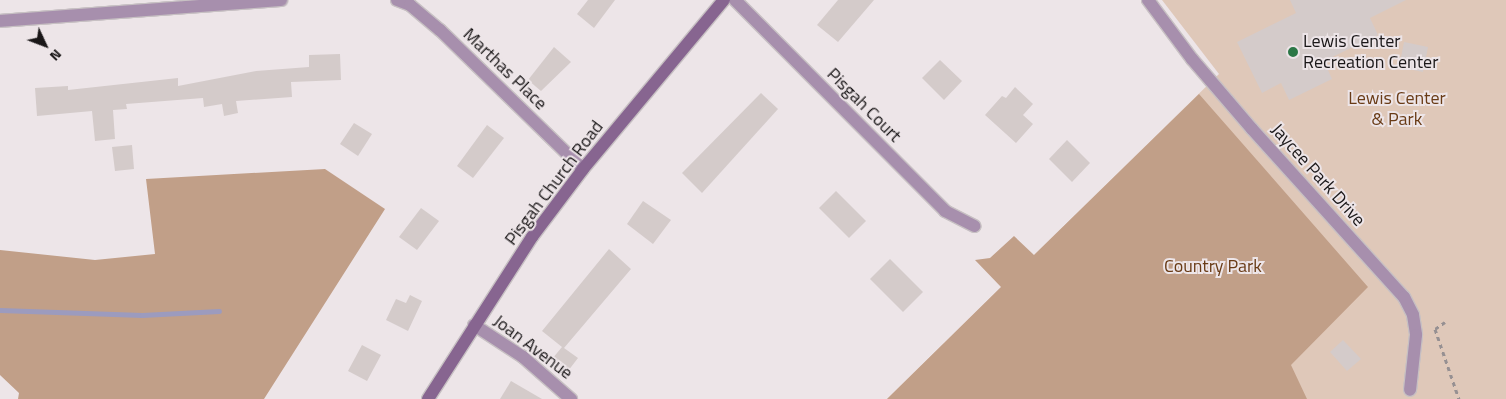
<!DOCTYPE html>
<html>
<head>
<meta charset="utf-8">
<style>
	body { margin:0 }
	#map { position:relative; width:1506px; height:399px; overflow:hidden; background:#ede5e8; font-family:"Titillium Web",sans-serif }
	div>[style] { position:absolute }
	.green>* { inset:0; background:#dfc8b9 }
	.forest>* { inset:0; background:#c19f88 }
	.stream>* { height:5px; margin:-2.5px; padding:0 2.5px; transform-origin:2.5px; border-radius:2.5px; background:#9c9bbe }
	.building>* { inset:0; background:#d4cbca }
	.path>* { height:3px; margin-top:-1.5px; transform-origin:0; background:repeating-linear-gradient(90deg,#969092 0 4px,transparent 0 8px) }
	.roads { filter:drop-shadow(1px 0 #c7c0c3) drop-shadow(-1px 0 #c7c0c3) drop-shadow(0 1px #c7c0c3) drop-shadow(0 -1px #c7c0c3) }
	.minor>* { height:12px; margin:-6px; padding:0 6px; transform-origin:6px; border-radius:6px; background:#a78fad }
	.secondary>* { height:12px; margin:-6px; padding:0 6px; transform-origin:6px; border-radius:6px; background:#876590 }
	.dots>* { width:14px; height:14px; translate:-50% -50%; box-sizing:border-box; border:2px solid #ede5e8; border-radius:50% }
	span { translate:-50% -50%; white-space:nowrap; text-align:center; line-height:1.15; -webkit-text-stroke:4px #ede5e8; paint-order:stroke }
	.poi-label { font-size:18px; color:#1a1718 }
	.left { translate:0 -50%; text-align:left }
	.street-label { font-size:18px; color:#1a1718 }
	.park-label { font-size:18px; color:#693b16 }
	.north { position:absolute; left:20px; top:20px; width:50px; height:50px; -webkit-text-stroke:4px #ede5e8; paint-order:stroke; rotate:133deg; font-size:14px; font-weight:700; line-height:20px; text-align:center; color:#1a1718 }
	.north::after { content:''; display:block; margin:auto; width:18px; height:22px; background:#1a1718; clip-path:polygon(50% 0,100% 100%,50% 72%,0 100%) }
</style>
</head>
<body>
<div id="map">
	<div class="green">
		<div style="clip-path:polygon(1162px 0,1506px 0,1506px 399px,887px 399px,1219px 74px)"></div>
	</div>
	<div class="forest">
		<div style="clip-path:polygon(1199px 94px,1368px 287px,1291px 365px,1307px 399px,887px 399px,1001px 287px,975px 260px,990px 258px,1014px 236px,1034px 255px)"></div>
		<div style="clip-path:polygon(325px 169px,385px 209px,264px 399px,18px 399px,19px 393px,0 375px,0 250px,95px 260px,155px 254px,146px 179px)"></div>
	</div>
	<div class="stream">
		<div style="left:0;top:310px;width:142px;rotate:2deg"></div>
		<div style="left:142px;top:315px;width:77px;rotate:-3deg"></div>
	</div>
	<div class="building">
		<div style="clip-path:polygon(588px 0,615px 0,594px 28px,577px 14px)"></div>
		<div style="clip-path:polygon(838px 0,874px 0,838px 42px,817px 25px)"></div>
		<div style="clip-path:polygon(1290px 0,1406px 0,1370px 18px,1378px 35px,1324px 61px,1332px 79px,1289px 100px,1281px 83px,1262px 93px,1237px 42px,1296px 13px)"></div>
		<div style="clip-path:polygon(1404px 42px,1428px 47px,1423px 72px,1399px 67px)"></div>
		<div style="clip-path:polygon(554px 47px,571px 62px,541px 91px,528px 80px)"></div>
		<div style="clip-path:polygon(340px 54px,341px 80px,291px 82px,292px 97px,236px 101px,238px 113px,224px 116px,222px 104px,204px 107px,203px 98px,126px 104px,127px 109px,113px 110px,115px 139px,95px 141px,92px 111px,37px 116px,35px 88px,68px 86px,68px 90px,178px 78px,178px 86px,256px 71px,309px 67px,309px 55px)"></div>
		<div style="clip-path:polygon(940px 60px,962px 81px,944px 100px,922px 78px)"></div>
		<div style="clip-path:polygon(1015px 87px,1033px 104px,1023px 115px,1033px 124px,1016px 143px,985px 115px,1002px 96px,1006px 98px)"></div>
		<div style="clip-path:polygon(761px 93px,778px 109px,702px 193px,682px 173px)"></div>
		<div style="clip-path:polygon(354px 123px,372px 134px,358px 156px,340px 144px)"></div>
		<div style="clip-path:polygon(487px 125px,504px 138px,473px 178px,457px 166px)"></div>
		<div style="clip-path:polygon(1067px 140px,1090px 163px,1072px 182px,1049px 159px)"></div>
		<div style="clip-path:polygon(132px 145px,134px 169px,115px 171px,112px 147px)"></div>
		<div style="clip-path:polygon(836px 191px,866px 221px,849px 238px,819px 208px)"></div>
		<div style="clip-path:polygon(643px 201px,671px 220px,653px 244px,627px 224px)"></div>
		<div style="clip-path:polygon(421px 208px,439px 221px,417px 250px,399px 237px)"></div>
		<div style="clip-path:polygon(609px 249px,631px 269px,564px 348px,578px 358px,568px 371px,552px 359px,562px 347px,542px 331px)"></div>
		<div style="clip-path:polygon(890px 259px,923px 292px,903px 312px,870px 279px)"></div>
		<div style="clip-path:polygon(410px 295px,422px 301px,408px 331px,386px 320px,396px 299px,406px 303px)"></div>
		<div style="clip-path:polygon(1343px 340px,1361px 359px,1347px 371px,1330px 352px)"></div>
		<div style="clip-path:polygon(362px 345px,381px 355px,367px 381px,348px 371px)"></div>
		<div style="clip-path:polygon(511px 381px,542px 399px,500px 399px)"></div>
	</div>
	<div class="path">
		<div style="left:1445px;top:322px;width:12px;rotate:145deg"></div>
		<div style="left:1435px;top:329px;width:74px;rotate:71.1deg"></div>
	</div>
	<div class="roads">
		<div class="minor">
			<div style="left:397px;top:0;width:14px;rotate:21deg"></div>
			<div style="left:410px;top:5px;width:39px;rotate:40deg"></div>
			<div style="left:440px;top:30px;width:199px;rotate:44.2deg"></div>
			<div style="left:735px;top:0;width:298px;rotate:45.1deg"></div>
			<div style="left:945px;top:211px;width:33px;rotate:27deg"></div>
			<div style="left:1148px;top:0;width:74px;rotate:53.3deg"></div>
			<div style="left:1192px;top:59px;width:92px;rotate:49.4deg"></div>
			<div style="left:1252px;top:129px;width:227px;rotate:47.9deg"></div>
			<div style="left:1404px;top:297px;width:20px;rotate:63deg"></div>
			<div style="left:1413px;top:315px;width:20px;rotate:81deg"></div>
			<div style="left:1416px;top:335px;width:55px;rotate:96.2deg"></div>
			<div style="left:0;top:21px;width:282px;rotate:-4.3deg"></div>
			<div style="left:474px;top:325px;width:59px;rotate:33.1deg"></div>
			<div style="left:523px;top:357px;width:64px;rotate:41.2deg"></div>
		</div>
		<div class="secondary">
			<div style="left:428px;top:399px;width:193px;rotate:-57.3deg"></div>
			<div style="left:532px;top:237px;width:85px;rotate:-53.1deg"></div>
			<div style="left:583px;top:169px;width:220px;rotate:-50.2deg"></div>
		</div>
	</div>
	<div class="dots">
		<div style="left:1293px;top:52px;background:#2b7746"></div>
	</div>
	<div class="poi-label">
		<span class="left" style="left:1303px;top:52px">Lewis Center<br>Recreation Center</span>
	</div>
	<div class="street-label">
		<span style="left:505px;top:69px;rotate:44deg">Marthas Place</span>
		<span style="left:864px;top:105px;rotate:45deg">Pisgah Court</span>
		<span style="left:1318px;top:175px;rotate:48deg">Jaycee Park Drive</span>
		<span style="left:554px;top:183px;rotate:-53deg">Pisgah Church Road</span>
		<span style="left:533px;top:347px;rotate:37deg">Joan Avenue</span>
	</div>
	<div class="park-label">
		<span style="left:1397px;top:109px">Lewis Center<br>&amp; Park</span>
		<span style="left:1213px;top:266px">Country Park</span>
	</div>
	<div class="north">N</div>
</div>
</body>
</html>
